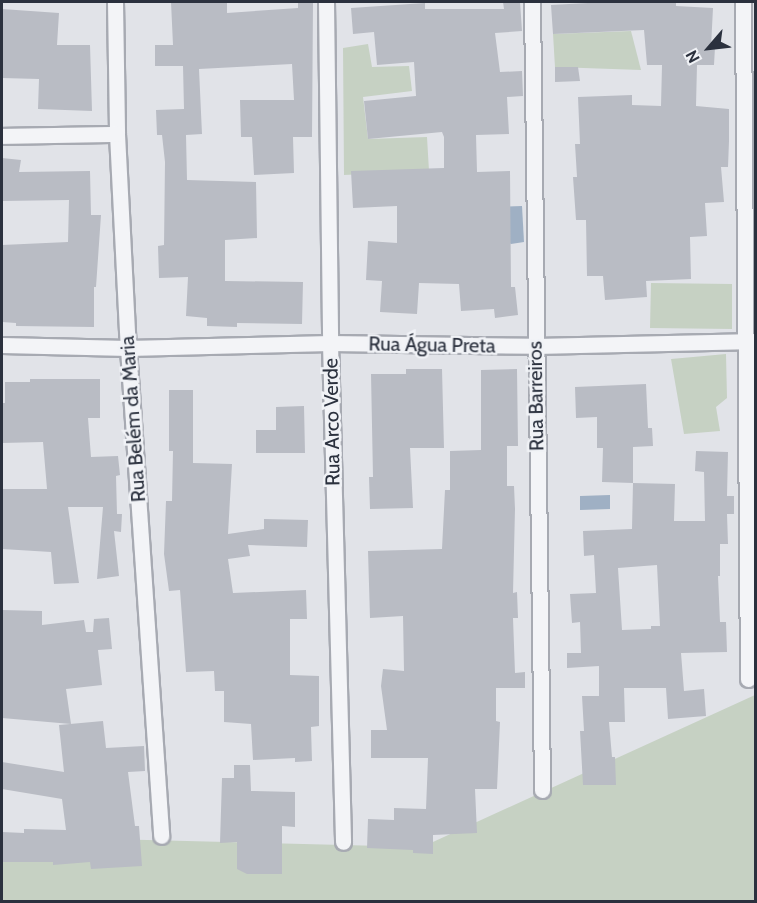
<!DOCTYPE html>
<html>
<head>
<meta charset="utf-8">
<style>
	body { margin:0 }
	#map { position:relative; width:757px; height:903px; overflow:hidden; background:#e1e3e8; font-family:Cabin,sans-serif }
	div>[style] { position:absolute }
	.green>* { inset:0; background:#c6d1c3 }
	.water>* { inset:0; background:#9fb0c4 }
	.building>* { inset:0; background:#b9bcc4 }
	.roads { filter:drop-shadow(2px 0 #a7aab2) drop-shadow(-2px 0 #a7aab2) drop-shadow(0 2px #a7aab2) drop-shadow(0 -2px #a7aab2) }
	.minor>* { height:15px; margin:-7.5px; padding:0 7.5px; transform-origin:7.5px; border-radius:7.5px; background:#f3f4f7 }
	span { translate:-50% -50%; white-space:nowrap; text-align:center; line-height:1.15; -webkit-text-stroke:5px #f0f2f6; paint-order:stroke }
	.street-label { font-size:20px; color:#2b313e }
	.frame { position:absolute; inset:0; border:3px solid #2b313e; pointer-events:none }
	.north { position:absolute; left:679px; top:18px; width:60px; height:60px; -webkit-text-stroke:4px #f0f2f6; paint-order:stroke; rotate:242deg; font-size:16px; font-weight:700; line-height:24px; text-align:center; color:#2b313e }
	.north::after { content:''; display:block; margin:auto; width:21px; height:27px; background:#2b313e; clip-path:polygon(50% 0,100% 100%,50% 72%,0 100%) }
</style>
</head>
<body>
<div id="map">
	<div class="green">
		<div style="clip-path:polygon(631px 31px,641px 70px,555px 67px,553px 34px)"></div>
		<div style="clip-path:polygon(368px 44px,372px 67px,409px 66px,412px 91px,363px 97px,368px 139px,427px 137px,429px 171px,344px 175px,343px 48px)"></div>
		<div style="clip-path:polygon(651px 283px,732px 284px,732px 329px,650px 328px)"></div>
		<div style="clip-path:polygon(726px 354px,727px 398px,716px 407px,720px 431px,684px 434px,671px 359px)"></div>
		<div style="clip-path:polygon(755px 695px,755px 901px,2px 902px,2px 833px,68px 838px,422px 847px)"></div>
	</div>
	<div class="water">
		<div style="clip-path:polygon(522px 206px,524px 242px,511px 244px,455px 208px)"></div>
		<div style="clip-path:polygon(610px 495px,610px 509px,580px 510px,580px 496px)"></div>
	</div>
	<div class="building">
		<div style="clip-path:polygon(171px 2px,227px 2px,227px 13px,298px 8px,298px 2px,313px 2px,312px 137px,293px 137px,294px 173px,254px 175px,252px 137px,241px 137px,240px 100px,294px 100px,292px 64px,199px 69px,202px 134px,186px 135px,187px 180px,256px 182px,257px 238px,225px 240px,225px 281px,303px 282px,302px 324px,237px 323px,237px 327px,207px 326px,207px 318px,186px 316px,188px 277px,159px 278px,158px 246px,164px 245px,165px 162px,162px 135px,157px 135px,156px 110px,184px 109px,183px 66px,155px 66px,155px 45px,173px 45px)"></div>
		<div style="clip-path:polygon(503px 2px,520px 2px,522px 31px,495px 33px,500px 72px,522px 71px,523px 96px,507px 97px,509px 134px,476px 135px,477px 172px,510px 171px,511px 287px,515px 287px,518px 315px,495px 318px,494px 309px,461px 311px,459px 284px,419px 283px,417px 314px,380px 312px,382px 281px,366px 280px,368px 241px,397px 243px,397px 206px,353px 208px,351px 171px,444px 168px,444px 137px,442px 132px,368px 139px,364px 101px,416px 96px,414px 62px,377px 65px,374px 32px,353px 34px,351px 8px,425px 3px,425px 9px,504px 9px)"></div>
		<div style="clip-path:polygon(606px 2px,676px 2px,676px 6px,713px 8px,711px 47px,715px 47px,714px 65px,697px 65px,696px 106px,729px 109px,729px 141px,728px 167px,721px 167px,724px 202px,705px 203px,707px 236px,690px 237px,691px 279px,646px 281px,647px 297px,605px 300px,603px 276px,587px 276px,586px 220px,576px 220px,573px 177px,577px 177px,575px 144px,580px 144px,578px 97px,632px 95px,632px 105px,661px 106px,662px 65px,647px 65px,644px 30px,553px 34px,551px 5px)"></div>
		<div style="clip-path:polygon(2px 9px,59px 13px,57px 45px,90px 45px,92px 111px,38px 109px,39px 79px,2px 78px)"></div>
		<div style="clip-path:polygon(555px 67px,578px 67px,580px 81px,555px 82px)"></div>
		<div style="clip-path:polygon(2px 158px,21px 160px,19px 172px,90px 171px,91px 215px,101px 215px,96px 287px,94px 287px,94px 327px,16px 326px,16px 323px,2px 322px,2px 245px,68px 242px,69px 200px,2px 201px)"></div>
		<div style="clip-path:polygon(406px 369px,442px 369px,444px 448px,410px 448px,413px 508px,370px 509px,369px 477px,373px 477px,371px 374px,406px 374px)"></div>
		<div style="clip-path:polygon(517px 369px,518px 446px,507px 446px,507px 486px,514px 486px,515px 509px,513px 593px,517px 592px,518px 618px,513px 618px,515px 673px,525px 672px,525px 688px,496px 688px,496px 721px,500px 722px,497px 789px,475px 789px,477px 833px,433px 835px,433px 854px,413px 853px,413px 850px,367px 848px,368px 819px,394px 820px,394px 808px,426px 809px,428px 758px,371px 758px,371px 730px,387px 730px,381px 686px,383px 669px,404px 671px,403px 616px,370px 618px,368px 551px,442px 549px,445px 490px,450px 490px,450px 451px,481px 450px,481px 370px)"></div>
		<div style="clip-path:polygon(30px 379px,100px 379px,100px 418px,88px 418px,91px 457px,118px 456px,120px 475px,116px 476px,117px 514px,122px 514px,121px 532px,114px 531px,119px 576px,97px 579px,103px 507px,68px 507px,79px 583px,54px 584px,51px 552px,2px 549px,2px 489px,47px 489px,43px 442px,2px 443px,2px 403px,5px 403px,5px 382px,30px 382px)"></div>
		<div style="clip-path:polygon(646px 384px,648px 428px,652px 428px,653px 446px,633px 447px,633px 483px,602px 482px,603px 448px,597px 448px,597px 417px,576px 418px,575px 387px)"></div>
		<div style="clip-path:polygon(169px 390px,193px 390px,193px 463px,232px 464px,228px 534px,264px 529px,264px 519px,308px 520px,307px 547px,248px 545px,250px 556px,228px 559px,233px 593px,306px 590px,307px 619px,290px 619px,290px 675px,319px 676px,319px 726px,311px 727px,312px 761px,295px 762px,295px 758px,253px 760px,251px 724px,224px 722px,224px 691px,215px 691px,214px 671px,186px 672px,180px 590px,169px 591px,164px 554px,166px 501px,172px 501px,173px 451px,169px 451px)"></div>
		<div style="clip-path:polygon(304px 406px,305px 453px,256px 453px,256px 430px,276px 430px,276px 407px)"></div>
		<div style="clip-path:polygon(evenodd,696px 451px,728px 452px,727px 496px,734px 496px,734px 514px,727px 514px,728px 544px,720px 544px,720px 576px,718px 576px,720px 622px,726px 622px,727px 652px,681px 653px,684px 691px,704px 689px,706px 716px,668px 719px,666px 688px,624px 688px,625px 722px,609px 722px,612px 757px,615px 757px,616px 785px,583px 785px,580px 731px,584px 731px,582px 696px,599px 696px,599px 666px,567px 668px,567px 653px,581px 653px,580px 622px,572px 623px,570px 594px,596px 593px,594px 555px,584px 556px,583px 531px,632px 529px,633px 483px,675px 484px,674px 521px,705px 521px,704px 472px,695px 471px,696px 451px,657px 565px,660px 626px,651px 626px,651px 629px,622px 630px,618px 568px,657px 565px)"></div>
		<div style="clip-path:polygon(2px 610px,42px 611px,42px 625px,84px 620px,86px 632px,93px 632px,94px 619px,109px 618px,112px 649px,98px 650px,102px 685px,66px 689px,71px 724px,2px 718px)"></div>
		<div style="clip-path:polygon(103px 721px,106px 748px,144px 746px,145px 771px,128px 772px,135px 826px,139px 826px,142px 866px,91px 869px,90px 862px,53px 865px,53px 862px,2px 862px,2px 832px,24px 833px,24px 829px,66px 830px,62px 799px,2px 789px,2px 762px,64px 772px,59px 725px)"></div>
		<div style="clip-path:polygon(234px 765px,250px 765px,251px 791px,295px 792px,295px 827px,282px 826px,282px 874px,247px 874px,237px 869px,237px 842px,220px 843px,222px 778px,234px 778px)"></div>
	</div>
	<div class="roads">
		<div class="minor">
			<div style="left:115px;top:2px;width:132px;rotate:89.1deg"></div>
			<div style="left:117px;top:134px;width:214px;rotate:87.1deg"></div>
			<div style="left:128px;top:348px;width:489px;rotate:86.1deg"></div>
			<div style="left:326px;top:2px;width:341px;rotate:89.3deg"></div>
			<div style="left:330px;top:343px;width:499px;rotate:88.5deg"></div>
			<div style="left:532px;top:2px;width:788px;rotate:89.27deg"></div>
			<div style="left:743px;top:2px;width:677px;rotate:89.58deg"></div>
			<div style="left:2px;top:136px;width:115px;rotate:-1deg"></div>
			<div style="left:2px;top:345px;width:126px;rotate:1.4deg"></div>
			<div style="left:128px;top:348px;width:202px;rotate:-1.4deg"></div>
			<div style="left:330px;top:343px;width:205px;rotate:0.8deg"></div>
			<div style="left:535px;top:346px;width:221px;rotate:-1.3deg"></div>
		</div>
	</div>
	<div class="street-label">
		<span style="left:432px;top:345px;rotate:1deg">Rua Água Preta</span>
		<span style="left:536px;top:396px;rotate:-91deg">Rua Barreiros</span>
		<span style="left:133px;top:419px;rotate:-94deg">Rua Belém da Maria</span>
		<span style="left:332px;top:422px;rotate:-91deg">Rua Arco Verde</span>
	</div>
	<div class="frame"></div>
	<div class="north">N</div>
</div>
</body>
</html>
